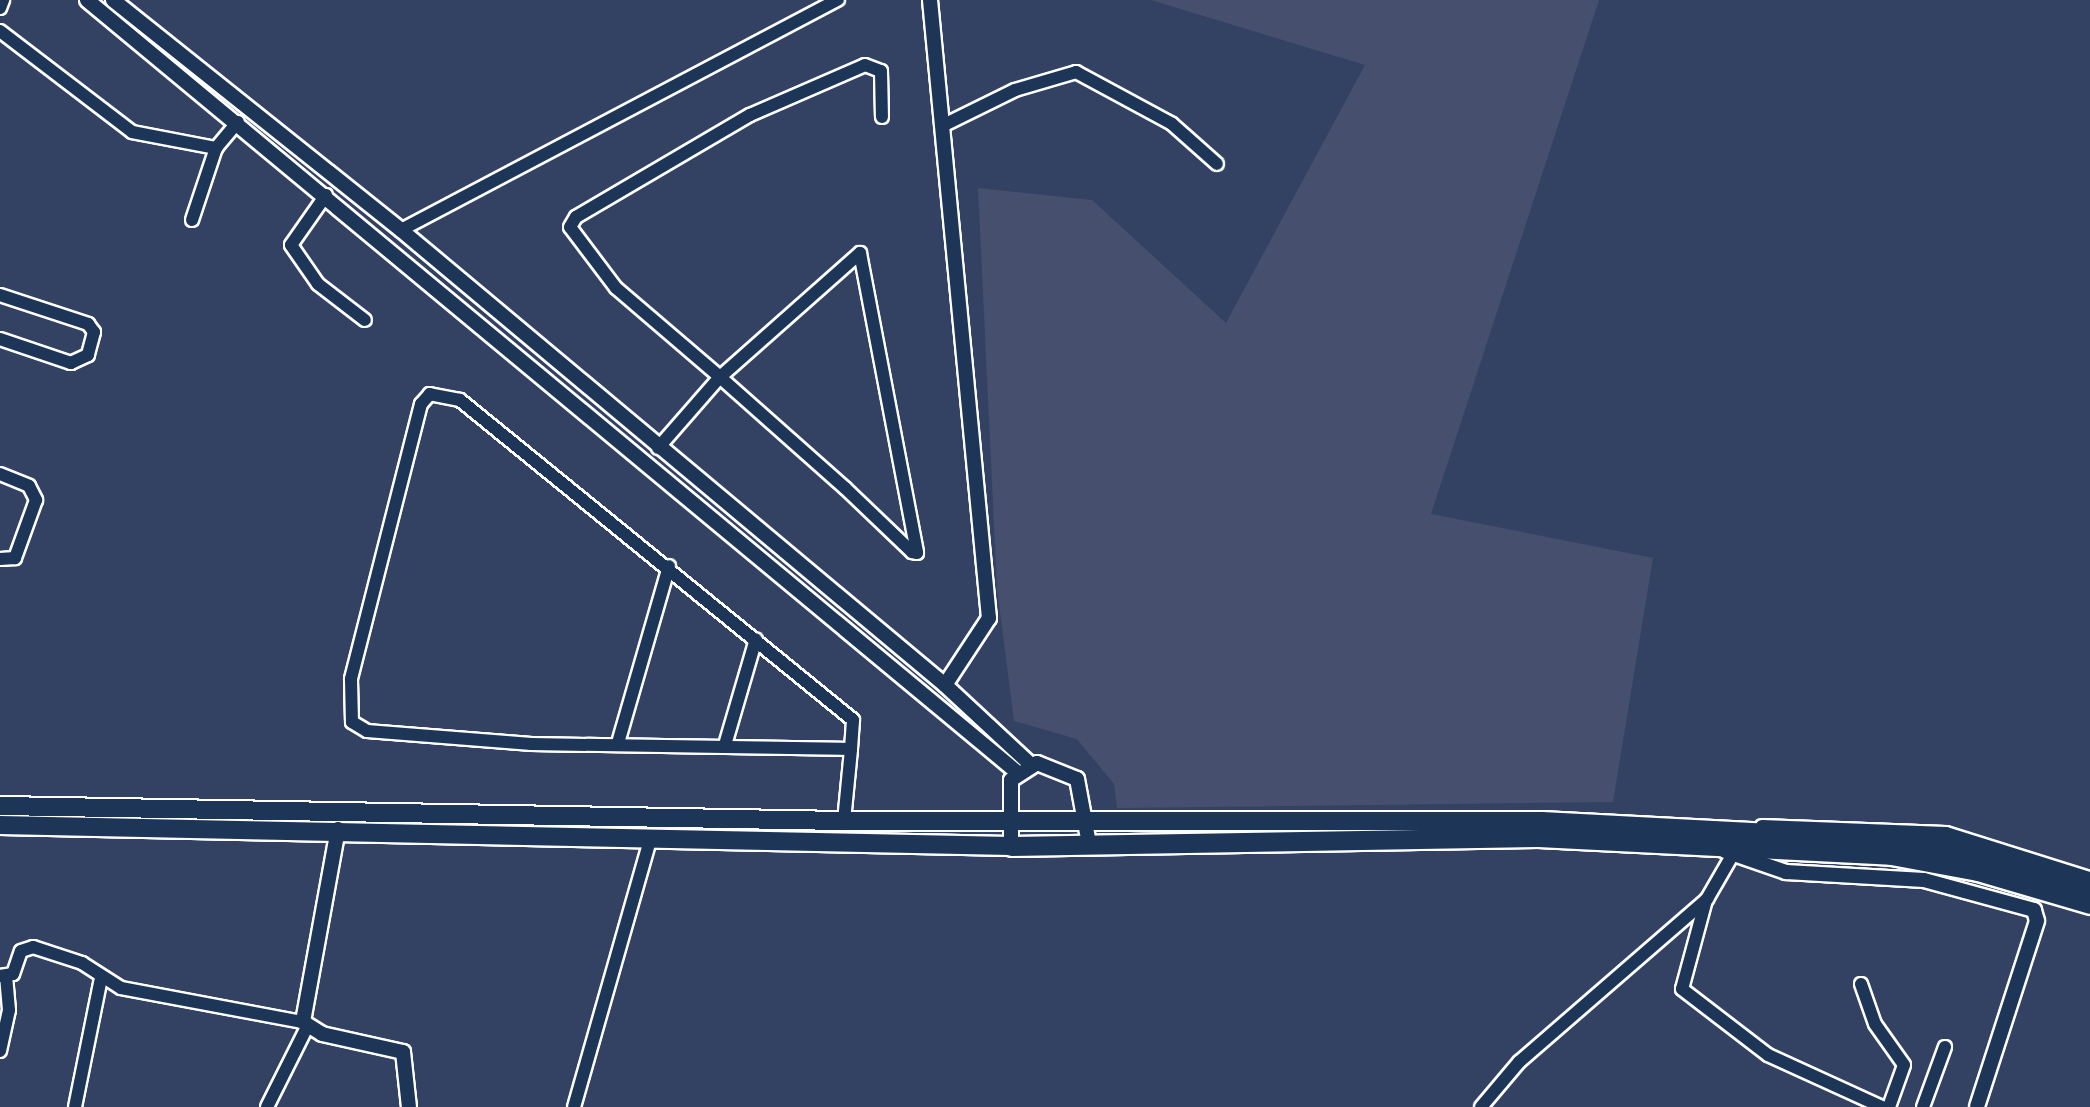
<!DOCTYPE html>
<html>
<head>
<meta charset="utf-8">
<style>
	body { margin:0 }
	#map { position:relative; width:2090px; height:1107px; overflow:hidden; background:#334263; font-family:Dekko,sans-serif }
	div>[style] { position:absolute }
	.built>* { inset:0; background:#464f6e }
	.roads { filter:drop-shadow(2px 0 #fff) drop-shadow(-2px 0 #fff) drop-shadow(0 2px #fff) drop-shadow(0 -2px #fff) }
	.minor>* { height:12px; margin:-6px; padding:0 6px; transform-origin:6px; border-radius:6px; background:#1d3557 }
	.tertiary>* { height:14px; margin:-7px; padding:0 7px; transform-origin:7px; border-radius:7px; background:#1d3557 }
	.secondary>* { height:18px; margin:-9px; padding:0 9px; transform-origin:9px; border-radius:9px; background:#1d3557 }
	.primary>* { height:19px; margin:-9.5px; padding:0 9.5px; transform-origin:9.5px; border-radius:9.5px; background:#1d3557 }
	span { translate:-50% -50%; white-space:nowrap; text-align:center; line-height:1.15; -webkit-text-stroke:7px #1d3557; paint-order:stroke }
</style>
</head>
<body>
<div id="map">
	<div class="built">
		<div style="clip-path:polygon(1151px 0,1599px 0,1431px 514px,1653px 558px,1613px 802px,1117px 808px,1114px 784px,1077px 739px,1014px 721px,997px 588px,978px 188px,1092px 200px,1226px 323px,1365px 65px)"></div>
	</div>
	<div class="roads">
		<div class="minor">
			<div style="left:0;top:8px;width:9px;rotate:-69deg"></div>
			<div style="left:0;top:31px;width:166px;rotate:37.4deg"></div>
			<div style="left:132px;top:132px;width:86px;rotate:10.8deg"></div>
			<div style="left:216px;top:148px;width:34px;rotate:-50deg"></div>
			<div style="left:946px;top:124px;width:77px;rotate:-26.2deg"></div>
			<div style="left:1015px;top:90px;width:64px;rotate:-16.4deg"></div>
			<div style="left:1076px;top:72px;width:109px;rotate:28.4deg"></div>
			<div style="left:1172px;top:124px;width:60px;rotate:41.6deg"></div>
			<div style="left:326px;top:195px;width:61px;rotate:125deg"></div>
			<div style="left:291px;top:245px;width:47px;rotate:55.3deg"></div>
			<div style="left:318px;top:284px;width:59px;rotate:37.5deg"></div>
			<div style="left:192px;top:220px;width:76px;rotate:-71.6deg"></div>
			<div style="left:401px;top:230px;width:494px;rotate:-27.8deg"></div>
			<div style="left:0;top:295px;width:93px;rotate:18.2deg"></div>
			<div style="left:88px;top:324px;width:10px;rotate:53deg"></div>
			<div style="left:94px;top:332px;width:24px;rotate:105deg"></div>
			<div style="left:88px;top:355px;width:19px;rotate:155deg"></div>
			<div style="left:71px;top:363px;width:75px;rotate:-161.3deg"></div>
			<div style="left:658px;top:448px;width:94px;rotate:-48.9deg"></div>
			<div style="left:720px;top:377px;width:187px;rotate:-41.5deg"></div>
			<div style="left:860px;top:253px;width:305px;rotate:79.2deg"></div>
			<div style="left:917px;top:553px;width:5px;rotate:-169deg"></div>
			<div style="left:912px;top:552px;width:93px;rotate:-136.3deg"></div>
			<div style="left:845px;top:488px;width:167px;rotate:-138.4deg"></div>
			<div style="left:720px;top:377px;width:137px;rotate:-139.4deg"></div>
			<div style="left:616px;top:288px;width:76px;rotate:-127deg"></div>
			<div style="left:570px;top:227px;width:12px;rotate:-59deg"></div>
			<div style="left:576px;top:217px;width:202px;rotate:-30.4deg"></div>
			<div style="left:750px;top:115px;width:125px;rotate:-23.5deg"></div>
			<div style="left:865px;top:65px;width:17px;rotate:21deg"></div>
			<div style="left:881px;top:71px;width:46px;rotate:88.8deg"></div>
			<div style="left:0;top:474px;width:31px;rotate:22deg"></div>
			<div style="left:29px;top:486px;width:16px;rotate:63deg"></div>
			<div style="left:36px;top:500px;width:62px;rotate:109.9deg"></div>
			<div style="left:15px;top:558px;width:15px;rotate:176deg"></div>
			<div style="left:618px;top:743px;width:184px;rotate:-73.9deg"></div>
			<div style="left:725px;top:745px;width:110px;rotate:-73.7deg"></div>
			<div style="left:844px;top:821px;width:72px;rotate:-84.4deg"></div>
			<div style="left:851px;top:749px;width:29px;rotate:-86deg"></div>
			<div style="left:853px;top:720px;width:507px;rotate:-140.85deg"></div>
			<div style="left:460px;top:400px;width:31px;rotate:-169deg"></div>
			<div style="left:430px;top:394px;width:13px;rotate:132deg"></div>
			<div style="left:421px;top:404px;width:284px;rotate:104.3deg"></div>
			<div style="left:351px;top:679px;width:43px;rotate:88.7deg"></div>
			<div style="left:352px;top:722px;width:17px;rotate:31deg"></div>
			<div style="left:367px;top:731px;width:165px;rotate:4.5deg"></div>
			<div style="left:531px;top:744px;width:320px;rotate:0.9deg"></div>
			<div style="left:1762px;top:826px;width:184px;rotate:2.2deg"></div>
			<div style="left:1946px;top:833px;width:151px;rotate:17.4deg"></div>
			<div style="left:1706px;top:900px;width:92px;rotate:105.1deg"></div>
			<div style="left:1682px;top:989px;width:108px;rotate:37.5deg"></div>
			<div style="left:1768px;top:1055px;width:125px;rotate:24.5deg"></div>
			<div style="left:0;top:976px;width:13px;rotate:-9deg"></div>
			<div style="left:13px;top:974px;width:24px;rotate:-71deg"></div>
			<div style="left:21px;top:951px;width:13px;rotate:-18deg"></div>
			<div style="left:33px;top:947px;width:52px;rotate:18.1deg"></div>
			<div style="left:82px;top:963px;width:46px;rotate:32.7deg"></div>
			<div style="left:121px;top:988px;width:185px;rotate:10.6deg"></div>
			<div style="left:1861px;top:984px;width:42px;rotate:70.7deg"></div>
			<div style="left:1875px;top:1024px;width:50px;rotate:54.7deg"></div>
			<div style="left:1904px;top:1065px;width:45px;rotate:109.7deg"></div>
			<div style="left:0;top:1051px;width:42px;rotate:-77.6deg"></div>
			<div style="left:9px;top:1010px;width:34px;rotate:-95deg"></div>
			<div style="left:75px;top:1107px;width:132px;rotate:-78.6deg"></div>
			<div style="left:267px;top:1107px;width:89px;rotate:-63.4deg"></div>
			<div style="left:574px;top:1107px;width:277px;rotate:-74.1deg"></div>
			<div style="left:1481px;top:1107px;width:59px;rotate:-49.8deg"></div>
			<div style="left:1519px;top:1062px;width:249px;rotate:-40.9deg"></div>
			<div style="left:1707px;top:899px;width:52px;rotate:-60deg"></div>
			<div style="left:1923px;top:1107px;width:64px;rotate:-69.9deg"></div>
		</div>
		<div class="tertiary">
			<div style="left:87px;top:0;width:1209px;rotate:39.7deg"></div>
			<div style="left:113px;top:0;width:369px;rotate:38.6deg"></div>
			<div style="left:401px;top:230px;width:709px;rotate:39.91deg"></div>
			<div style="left:945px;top:685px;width:116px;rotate:42.9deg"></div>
			<div style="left:930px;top:0;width:621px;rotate:84.55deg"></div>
			<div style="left:989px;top:618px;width:80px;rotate:123.3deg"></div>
			<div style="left:338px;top:829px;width:196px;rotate:100.3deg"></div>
			<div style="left:303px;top:1022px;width:22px;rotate:32deg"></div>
			<div style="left:322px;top:1034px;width:83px;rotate:12.5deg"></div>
			<div style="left:403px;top:1052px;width:55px;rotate:83.8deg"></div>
			<div style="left:1011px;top:846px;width:66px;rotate:-90deg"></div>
			<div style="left:1011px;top:780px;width:31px;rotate:-33deg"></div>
			<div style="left:1037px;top:763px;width:43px;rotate:21.8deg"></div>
			<div style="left:1077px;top:779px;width:66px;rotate:79.5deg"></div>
			<div style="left:1725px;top:851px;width:65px;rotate:19deg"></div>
			<div style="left:1786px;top:872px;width:138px;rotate:3.3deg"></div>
			<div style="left:1924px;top:880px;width:114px;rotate:15.3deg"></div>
			<div style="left:2034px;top:910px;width:11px;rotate:75deg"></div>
			<div style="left:2037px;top:921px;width:195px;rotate:107.9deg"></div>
		</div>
		<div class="secondary">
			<div style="left:0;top:806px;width:844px;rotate:1.02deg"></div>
			<div style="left:844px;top:821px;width:698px"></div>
			<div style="left:1542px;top:821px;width:348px;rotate:3deg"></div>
			<div style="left:1890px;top:839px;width:77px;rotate:9deg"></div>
			<div style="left:1966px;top:851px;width:130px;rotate:17.5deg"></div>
			<div style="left:0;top:825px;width:1011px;rotate:1.19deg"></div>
		</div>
		<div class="primary">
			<div style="left:1011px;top:846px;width:527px;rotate:-0.98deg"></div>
			<div style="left:1538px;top:837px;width:353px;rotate:2.9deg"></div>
			<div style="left:1891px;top:855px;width:88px;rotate:10.4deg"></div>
			<div style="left:1978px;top:871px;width:117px;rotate:16.4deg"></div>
		</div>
	</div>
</div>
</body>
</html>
